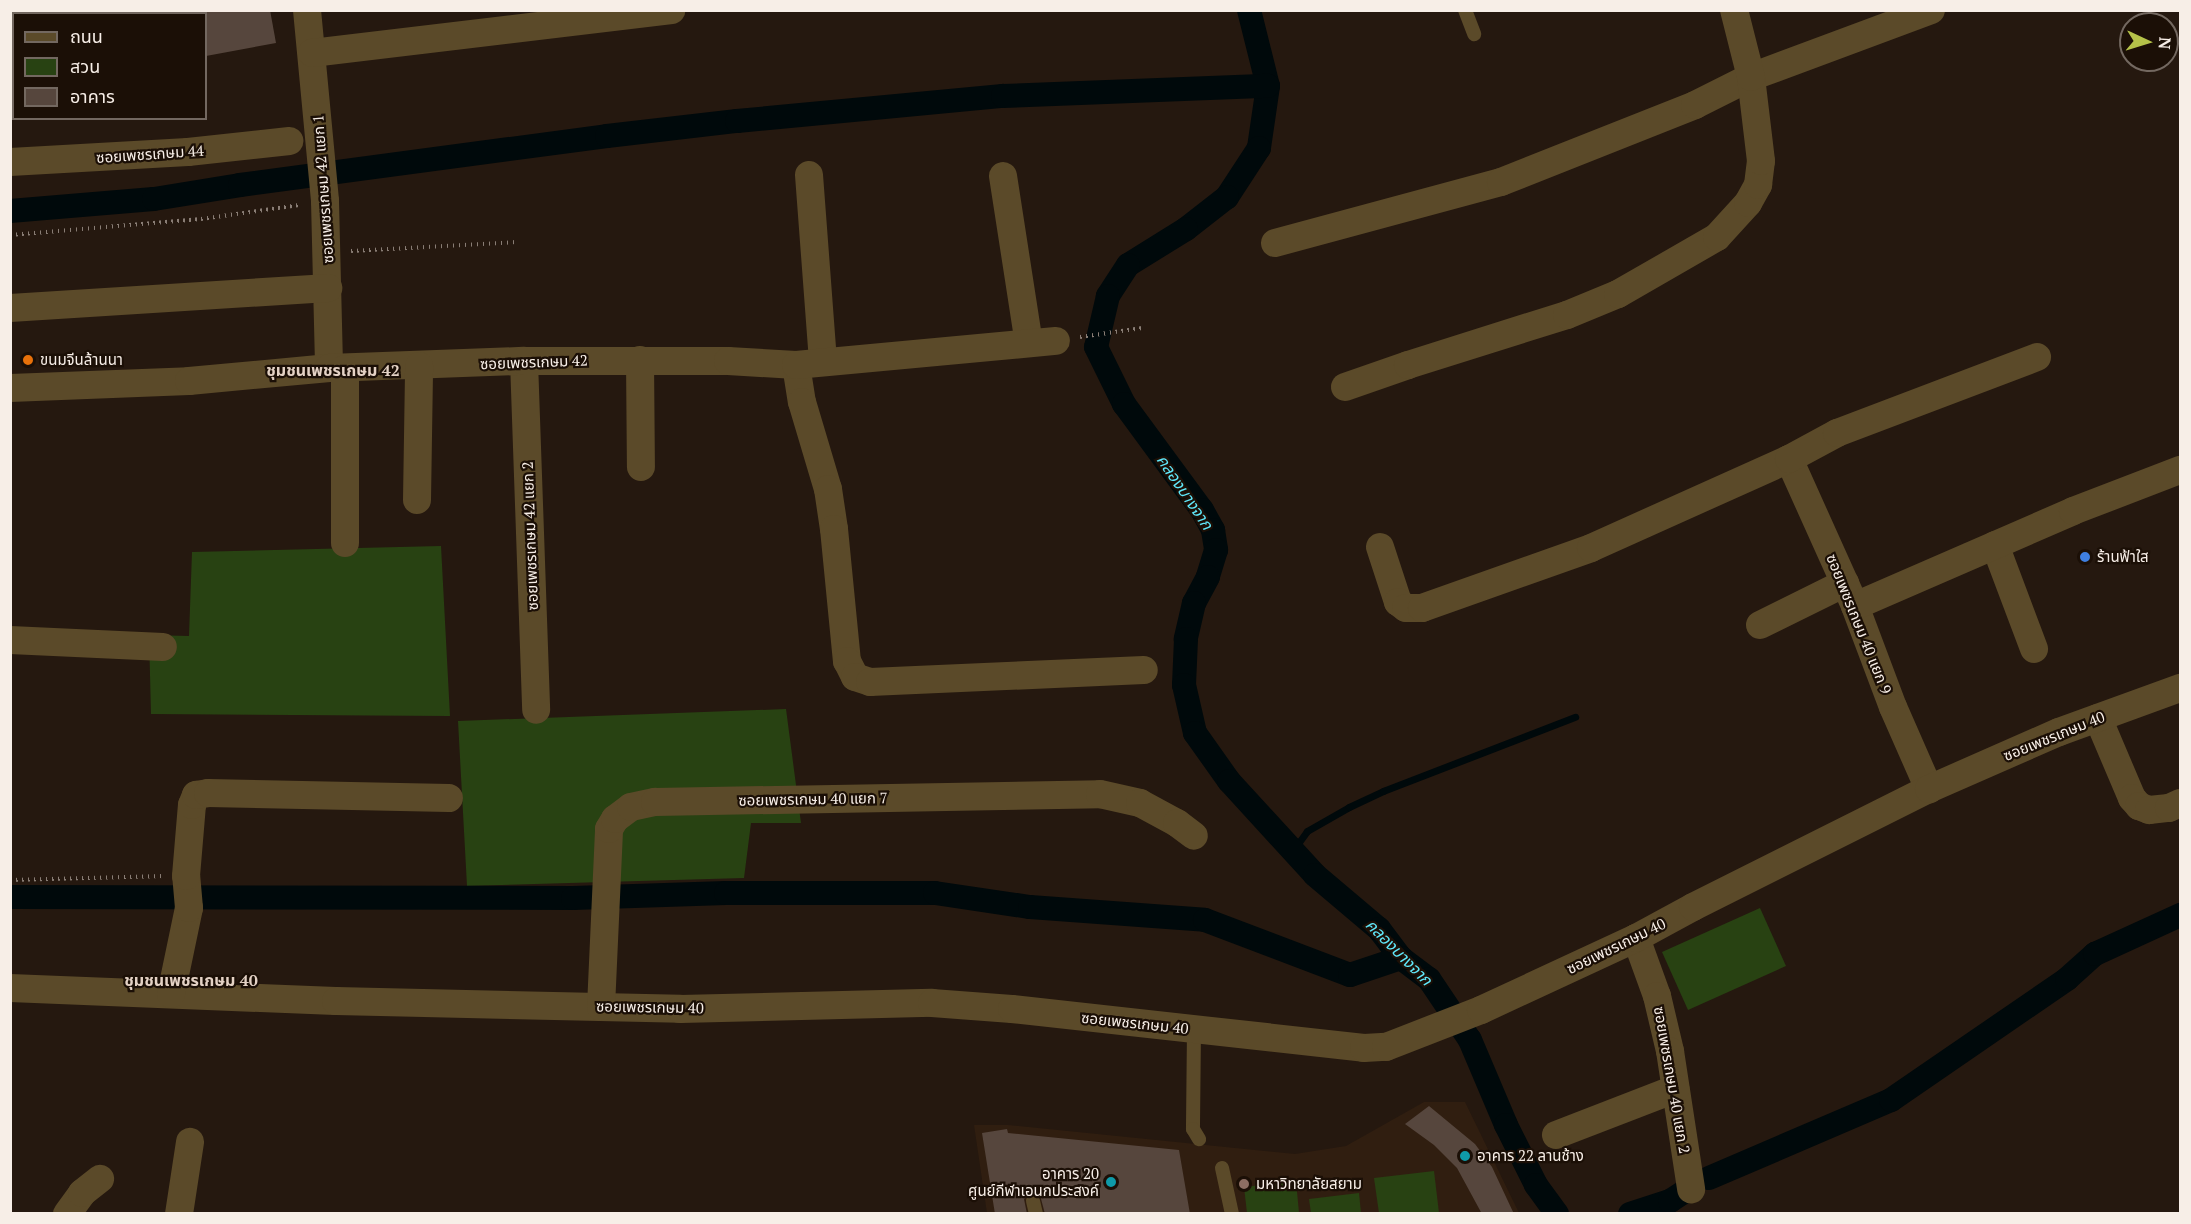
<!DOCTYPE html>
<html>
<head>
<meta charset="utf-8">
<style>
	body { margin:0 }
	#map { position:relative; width:2191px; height:1224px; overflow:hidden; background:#25180f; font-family:"PT Serif","Noto Sans Thai",serif }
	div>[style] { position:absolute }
	.built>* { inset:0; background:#301e10 }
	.green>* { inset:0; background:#284212 }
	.stream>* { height:7px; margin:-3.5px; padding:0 3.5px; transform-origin:3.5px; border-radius:3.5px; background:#00090b }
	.canal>* { height:24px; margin:-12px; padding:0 12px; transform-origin:12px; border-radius:12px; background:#00090b }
	.building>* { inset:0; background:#56463d }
	.path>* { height:4px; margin-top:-2px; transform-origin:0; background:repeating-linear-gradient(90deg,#897d75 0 1.5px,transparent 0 6px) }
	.lane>* { height:14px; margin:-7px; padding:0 7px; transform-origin:7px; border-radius:7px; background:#5b4a29 }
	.street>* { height:28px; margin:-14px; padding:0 14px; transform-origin:14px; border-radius:14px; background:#5b4a29 }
	.dots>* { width:16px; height:16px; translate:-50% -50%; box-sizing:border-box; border:3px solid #1b0f06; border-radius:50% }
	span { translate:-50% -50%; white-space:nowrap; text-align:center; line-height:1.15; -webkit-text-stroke:4.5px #1b0f06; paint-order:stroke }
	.street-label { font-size:15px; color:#f7eee7 }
	.poi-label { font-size:15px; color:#f7eee7 }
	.left { translate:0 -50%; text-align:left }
	.right { translate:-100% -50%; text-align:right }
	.neighbourhood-label { font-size:16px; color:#e4d2c5; font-weight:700 }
	.water-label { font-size:16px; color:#60e9fc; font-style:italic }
	.frame { position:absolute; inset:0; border:12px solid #f7eee7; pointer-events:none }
	.legend { position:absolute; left:12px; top:12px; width:195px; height:108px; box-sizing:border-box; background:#1b0f06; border:2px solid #736860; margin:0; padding:8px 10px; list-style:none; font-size:18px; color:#f7eee7 }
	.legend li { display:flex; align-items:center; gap:12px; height:30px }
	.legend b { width:30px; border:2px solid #736860 }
	.north { position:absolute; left:2119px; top:12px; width:60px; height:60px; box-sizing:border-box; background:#1b0f06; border:2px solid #736860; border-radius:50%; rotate:94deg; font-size:16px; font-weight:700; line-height:24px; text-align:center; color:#f7eee7 }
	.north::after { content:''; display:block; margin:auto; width:21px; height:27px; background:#b5c249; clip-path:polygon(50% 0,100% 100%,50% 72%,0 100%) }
</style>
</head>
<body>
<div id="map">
	<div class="built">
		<div style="clip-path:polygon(1424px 1102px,1465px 1102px,1519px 1213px,987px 1213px,974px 1125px,1008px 1125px,1295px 1154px,1346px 1146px)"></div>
	</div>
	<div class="green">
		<div style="clip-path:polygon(441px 546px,450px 716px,151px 714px,149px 635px,189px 636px,192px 552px)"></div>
		<div style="clip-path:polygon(786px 709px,801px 823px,751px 823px,744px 878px,467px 886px,458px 721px)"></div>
		<div style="clip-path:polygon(1760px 908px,1786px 966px,1688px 1010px,1662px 952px)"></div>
		<div style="clip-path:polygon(1434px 1171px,1439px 1213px,1379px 1213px,1374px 1178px)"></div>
		<div style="clip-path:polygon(1296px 1181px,1299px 1213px,1247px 1213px,1244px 1187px)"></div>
		<div style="clip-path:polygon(1359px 1193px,1361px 1213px,1311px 1213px,1309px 1199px)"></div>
	</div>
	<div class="stream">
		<div style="left:1294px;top:849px;width:22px;rotate:-54deg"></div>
		<div style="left:1307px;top:831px;width:48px;rotate:-29.7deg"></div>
		<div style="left:1349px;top:807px;width:38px;rotate:-25deg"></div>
		<div style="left:1383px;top:791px;width:206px;rotate:-21.1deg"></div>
	</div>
	<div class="canal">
		<div style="left:1249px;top:10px;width:78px;rotate:76deg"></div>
		<div style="left:1268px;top:86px;width:63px;rotate:98.3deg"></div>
		<div style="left:1259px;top:148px;width:59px;rotate:123.1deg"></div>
		<div style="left:1227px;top:197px;width:52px;rotate:142deg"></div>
		<div style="left:1186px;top:229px;width:68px;rotate:148.2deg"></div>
		<div style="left:1128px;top:265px;width:37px;rotate:123deg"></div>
		<div style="left:1108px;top:296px;width:52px;rotate:103.2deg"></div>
		<div style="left:1096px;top:347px;width:64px;rotate:63.8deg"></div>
		<div style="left:1124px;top:404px;width:132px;rotate:53.7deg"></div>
		<div style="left:1202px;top:510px;width:23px;rotate:61deg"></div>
		<div style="left:1213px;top:530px;width:20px;rotate:81deg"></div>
		<div style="left:1216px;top:550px;width:28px;rotate:107deg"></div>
		<div style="left:1208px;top:577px;width:30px;rotate:118deg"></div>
		<div style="left:1194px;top:603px;width:37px;rotate:103deg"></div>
		<div style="left:1186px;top:639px;width:46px;rotate:92.5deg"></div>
		<div style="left:1184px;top:685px;width:49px;rotate:77.1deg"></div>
		<div style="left:1195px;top:733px;width:59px;rotate:54.7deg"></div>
		<div style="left:1229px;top:781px;width:127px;rotate:47.5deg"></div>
		<div style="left:1315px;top:875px;width:84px;rotate:40.2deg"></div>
		<div style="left:1379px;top:929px;width:36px;rotate:53deg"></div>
		<div style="left:1401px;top:958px;width:35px;rotate:37deg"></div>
		<div style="left:1429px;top:979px;width:73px;rotate:56.1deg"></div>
		<div style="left:1470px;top:1040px;width:92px;rotate:67deg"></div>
		<div style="left:1506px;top:1125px;width:67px;rotate:63.4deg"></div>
		<div style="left:1536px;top:1185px;width:36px;rotate:54deg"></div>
		<div style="left:10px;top:211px;width:144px;rotate:-4.8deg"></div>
		<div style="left:154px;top:199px;width:87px;rotate:-9.2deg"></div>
		<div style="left:240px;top:185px;width:370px;rotate:-7.6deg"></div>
		<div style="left:607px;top:136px;width:131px;rotate:-6.6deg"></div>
		<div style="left:737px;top:121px;width:267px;rotate:-5.4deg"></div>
		<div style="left:1003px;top:96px;width:265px;rotate:-2.2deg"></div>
		<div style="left:10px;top:897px;width:563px;rotate:0.1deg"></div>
		<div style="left:573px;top:898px;width:153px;rotate:-1.9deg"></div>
		<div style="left:726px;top:893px;width:209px"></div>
		<div style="left:935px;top:893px;width:96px;rotate:8.4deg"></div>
		<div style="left:1030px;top:907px;width:175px;rotate:4.2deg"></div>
		<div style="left:1205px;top:920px;width:155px;rotate:20.8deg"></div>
		<div style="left:1350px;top:975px;width:54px;rotate:-18.4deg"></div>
		<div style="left:1709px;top:1178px;width:198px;rotate:-23.2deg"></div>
		<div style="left:1891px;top:1100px;width:214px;rotate:-34.5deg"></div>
		<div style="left:2067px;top:979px;width:38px;rotate:-42deg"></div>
		<div style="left:2095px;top:954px;width:94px;rotate:-24.6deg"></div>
		<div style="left:1630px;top:1214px;width:42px;rotate:-18deg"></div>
		<div style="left:1670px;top:1201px;width:17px;rotate:-33deg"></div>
	</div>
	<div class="building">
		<div style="clip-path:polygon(206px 10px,270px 10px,276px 43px,206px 56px)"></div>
		<div style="clip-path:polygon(1429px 1106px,1475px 1144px,1492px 1167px,1514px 1214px,1482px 1214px,1457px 1168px,1434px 1145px,1405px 1124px)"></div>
		<div style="clip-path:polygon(1007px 1129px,1008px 1133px,1179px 1150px,1190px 1214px,1045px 1214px,1040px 1195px,1032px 1192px,1024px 1199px,1027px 1214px,995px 1214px,982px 1133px)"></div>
	</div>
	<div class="path">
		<div style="left:10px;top:235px;width:192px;rotate:-4.8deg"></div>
		<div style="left:201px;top:219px;width:99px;rotate:-8.1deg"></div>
		<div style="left:351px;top:251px;width:166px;rotate:-3.1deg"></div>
		<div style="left:1080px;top:337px;width:63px;rotate:-8.3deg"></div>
		<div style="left:10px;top:880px;width:153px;rotate:-1.5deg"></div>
	</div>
	<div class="lane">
		<div style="left:1465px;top:10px;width:26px;rotate:69deg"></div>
		<div style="left:1194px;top:1029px;width:100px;rotate:90.6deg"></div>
		<div style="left:1193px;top:1129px;width:12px;rotate:59deg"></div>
		<div style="left:1222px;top:1168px;width:47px;rotate:77.7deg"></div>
		<div style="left:1033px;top:1201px;width:13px;rotate:77deg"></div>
	</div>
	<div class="street">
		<div style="left:307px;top:10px;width:192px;rotate:84.6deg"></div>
		<div style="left:325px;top:201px;width:167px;rotate:88.6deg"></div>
		<div style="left:10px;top:12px;width:16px;rotate:-7deg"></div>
		<div style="left:312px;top:53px;width:362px;rotate:-6.8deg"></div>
		<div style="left:10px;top:162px;width:178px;rotate:-3.2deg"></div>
		<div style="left:188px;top:152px;width:102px;rotate:-6.2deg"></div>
		<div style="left:809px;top:175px;width:187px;rotate:85.7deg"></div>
		<div style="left:1003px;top:176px;width:169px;rotate:81.2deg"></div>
		<div style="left:1275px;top:243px;width:234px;rotate:-15.1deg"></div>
		<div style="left:1501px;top:182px;width:209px;rotate:-21.6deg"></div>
		<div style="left:1695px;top:105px;width:63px;rotate:-26.6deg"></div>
		<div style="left:1751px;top:77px;width:192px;rotate:-20.4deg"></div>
		<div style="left:10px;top:308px;width:319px;rotate:-3.6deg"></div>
		<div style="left:640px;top:360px;width:107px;rotate:89.5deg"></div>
		<div style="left:524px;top:361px;width:349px;rotate:88deg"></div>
		<div style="left:796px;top:365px;width:37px;rotate:81deg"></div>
		<div style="left:802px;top:402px;width:91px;rotate:73.4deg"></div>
		<div style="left:828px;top:489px;width:40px;rotate:81.5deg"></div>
		<div style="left:834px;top:529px;width:133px;rotate:84.4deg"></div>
		<div style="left:847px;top:661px;width:18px;rotate:63deg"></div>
		<div style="left:855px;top:677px;width:16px;rotate:18deg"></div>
		<div style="left:870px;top:682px;width:274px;rotate:-2.5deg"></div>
		<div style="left:1345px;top:387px;width:67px;rotate:-19.2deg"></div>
		<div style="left:1408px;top:365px;width:167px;rotate:-17.5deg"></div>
		<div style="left:1567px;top:315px;width:55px;rotate:-22.4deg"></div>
		<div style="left:1618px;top:294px;width:114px;rotate:-29.9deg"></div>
		<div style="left:1717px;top:237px;width:46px;rotate:-47.6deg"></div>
		<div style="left:1748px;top:203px;width:21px;rotate:-61deg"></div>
		<div style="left:1758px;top:185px;width:24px;rotate:-83deg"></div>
		<div style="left:1761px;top:161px;width:85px;rotate:-96.8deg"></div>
		<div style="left:1751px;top:77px;width:69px;rotate:-104.2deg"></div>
		<div style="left:10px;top:388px;width:179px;rotate:-2.2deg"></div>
		<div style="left:189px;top:381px;width:141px;rotate:-5.3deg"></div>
		<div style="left:329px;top:368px;width:195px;rotate:-2.1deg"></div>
		<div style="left:524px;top:361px;width:204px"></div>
		<div style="left:728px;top:361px;width:68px;rotate:3.4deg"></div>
		<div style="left:796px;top:365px;width:261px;rotate:-5.3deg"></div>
		<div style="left:1789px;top:459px;width:161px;rotate:65.8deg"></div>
		<div style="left:1855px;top:606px;width:108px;rotate:69.4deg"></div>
		<div style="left:1893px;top:707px;width:90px;rotate:66.3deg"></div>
		<div style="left:417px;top:500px;width:134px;rotate:-89.1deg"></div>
		<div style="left:345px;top:543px;width:174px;rotate:-90deg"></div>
		<div style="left:1995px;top:545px;width:111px;rotate:69.4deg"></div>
		<div style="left:1380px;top:547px;width:58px;rotate:71.9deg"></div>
		<div style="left:1398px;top:602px;width:10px;rotate:37deg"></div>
		<div style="left:1406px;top:608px;width:16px"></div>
		<div style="left:1422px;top:608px;width:179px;rotate:-19.5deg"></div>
		<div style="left:1591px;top:548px;width:217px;rotate:-24.2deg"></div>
		<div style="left:1789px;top:459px;width:55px;rotate:-28.4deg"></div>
		<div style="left:1837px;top:433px;width:214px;rotate:-20.8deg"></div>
		<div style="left:1855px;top:606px;width:238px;rotate:-23.5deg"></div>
		<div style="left:2073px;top:511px;width:115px;rotate:-21deg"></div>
		<div style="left:1760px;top:625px;width:95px;rotate:-26.3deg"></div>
		<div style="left:10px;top:640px;width:153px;rotate:2.6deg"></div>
		<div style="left:2098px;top:718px;width:87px;rotate:67deg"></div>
		<div style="left:2132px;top:798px;width:11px;rotate:49deg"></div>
		<div style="left:2139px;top:806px;width:11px;rotate:22deg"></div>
		<div style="left:2149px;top:810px;width:20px;rotate:-6deg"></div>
		<div style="left:2169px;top:808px;width:12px;rotate:-24deg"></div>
		<div style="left:1636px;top:938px;width:62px;rotate:70.1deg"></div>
		<div style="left:1657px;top:996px;width:57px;rotate:76.7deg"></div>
		<div style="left:1670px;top:1051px;width:140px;rotate:81.3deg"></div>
		<div style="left:10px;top:988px;width:326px;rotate:2.3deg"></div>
		<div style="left:336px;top:1001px;width:344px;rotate:1.3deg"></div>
		<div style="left:680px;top:1009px;width:252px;rotate:-1.4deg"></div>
		<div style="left:932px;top:1003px;width:80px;rotate:4.3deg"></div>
		<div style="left:1012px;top:1009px;width:354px;rotate:6.3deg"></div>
		<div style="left:1364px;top:1048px;width:22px;rotate:-3deg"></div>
		<div style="left:1386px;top:1047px;width:102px;rotate:-21.3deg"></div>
		<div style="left:1481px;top:1010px;width:171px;rotate:-24.9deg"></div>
		<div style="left:1636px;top:938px;width:65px;rotate:-28.5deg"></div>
		<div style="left:1693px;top:907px;width:264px;rotate:-26.6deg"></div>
		<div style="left:1929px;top:789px;width:142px;rotate:-23.7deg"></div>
		<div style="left:2059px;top:732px;width:129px;rotate:-20deg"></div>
		<div style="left:171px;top:994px;width:88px;rotate:-78.2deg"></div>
		<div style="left:189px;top:908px;width:32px;rotate:-95deg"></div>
		<div style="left:186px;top:876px;width:71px;rotate:-85.2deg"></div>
		<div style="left:192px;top:805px;width:11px;rotate:-68deg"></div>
		<div style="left:196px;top:795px;width:12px;rotate:-9deg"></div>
		<div style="left:208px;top:793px;width:241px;rotate:1.2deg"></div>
		<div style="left:601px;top:1007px;width:178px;rotate:-87.4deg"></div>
		<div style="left:609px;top:829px;width:12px;rotate:-59deg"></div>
		<div style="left:615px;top:819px;width:20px;rotate:-37deg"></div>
		<div style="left:631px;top:807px;width:25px;rotate:-12deg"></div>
		<div style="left:655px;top:802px;width:445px;rotate:-1deg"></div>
		<div style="left:1100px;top:794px;width:41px;rotate:12.7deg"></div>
		<div style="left:1140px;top:803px;width:42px;rotate:28.4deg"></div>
		<div style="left:1177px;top:823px;width:21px;rotate:37deg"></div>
		<div style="left:1556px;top:1135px;width:128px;rotate:-21.1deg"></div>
		<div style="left:67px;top:1214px;width:26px;rotate:-54deg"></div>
		<div style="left:82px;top:1193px;width:23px;rotate:-38deg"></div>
		<div style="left:179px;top:1214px;width:73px;rotate:-81.3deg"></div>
	</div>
	<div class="dots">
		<div style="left:28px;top:360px;background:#e8710a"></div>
		<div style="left:2085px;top:557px;background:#3f7fe0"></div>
		<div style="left:1465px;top:1156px;background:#0f9aa8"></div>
		<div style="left:1111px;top:1182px;background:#0f9aa8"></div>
		<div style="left:1244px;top:1184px;background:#8d6e63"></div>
	</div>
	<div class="street-label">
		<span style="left:150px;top:154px;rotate:-4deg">ซอยเพชรเกษม 44</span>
		<span style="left:323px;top:189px;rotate:-94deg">ซอยเพชรเกษม 42 แยก 1</span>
		<span style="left:534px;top:362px;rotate:-2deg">ซอยเพชรเกษม 42</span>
		<span style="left:530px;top:536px;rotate:-92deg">ซอยเพชรเกษม 42 แยก 2</span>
		<span style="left:1859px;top:624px;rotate:68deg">ซอยเพชรเกษม 40 แยก 9</span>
		<span style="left:2054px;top:736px;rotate:-22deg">ซอยเพชรเกษม 40</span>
		<span style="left:813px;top:799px;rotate:-1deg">ซอยเพชรเกษม 40 แยก 7</span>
		<span style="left:1616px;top:946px;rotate:-26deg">ซอยเพชรเกษม 40</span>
		<span style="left:650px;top:1007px;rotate:1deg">ซอยเพชรเกษม 40</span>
		<span style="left:1135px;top:1023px;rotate:6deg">ซอยเพชรเกษม 40</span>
		<span style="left:1672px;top:1080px;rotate:80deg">ซอยเพชรเกษม 40 แยก 2</span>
	</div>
	<div class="poi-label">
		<span class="left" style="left:40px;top:360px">ขนมจีนล้านนา</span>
		<span class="left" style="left:2097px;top:557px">ร้านฟ้าใส</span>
		<span class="left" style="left:1477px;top:1156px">อาคาร 22 ลานช้าง</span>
		<span class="right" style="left:1099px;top:1182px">อาคาร 20<br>ศูนย์กีฬาเอนกประสงค์</span>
		<span class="left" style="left:1256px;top:1184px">มหาวิทยาลัยสยาม</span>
	</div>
	<div class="neighbourhood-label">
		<span style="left:333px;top:370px">ชุมชนเพชรเกษม 42</span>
		<span style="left:191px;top:980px">ชุมชนเพชรเกษม 40</span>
	</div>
	<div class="water-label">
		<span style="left:1185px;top:492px;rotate:56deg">คลองบางจาก</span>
		<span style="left:1399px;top:952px;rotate:45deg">คลองบางจาก</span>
	</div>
	<div class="frame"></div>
	<ul class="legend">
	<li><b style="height:8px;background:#5b4a29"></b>ถนน</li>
	<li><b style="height:16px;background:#284212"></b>สวน</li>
	<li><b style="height:16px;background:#56463d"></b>อาคาร</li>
	</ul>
	<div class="north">N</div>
</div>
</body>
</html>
